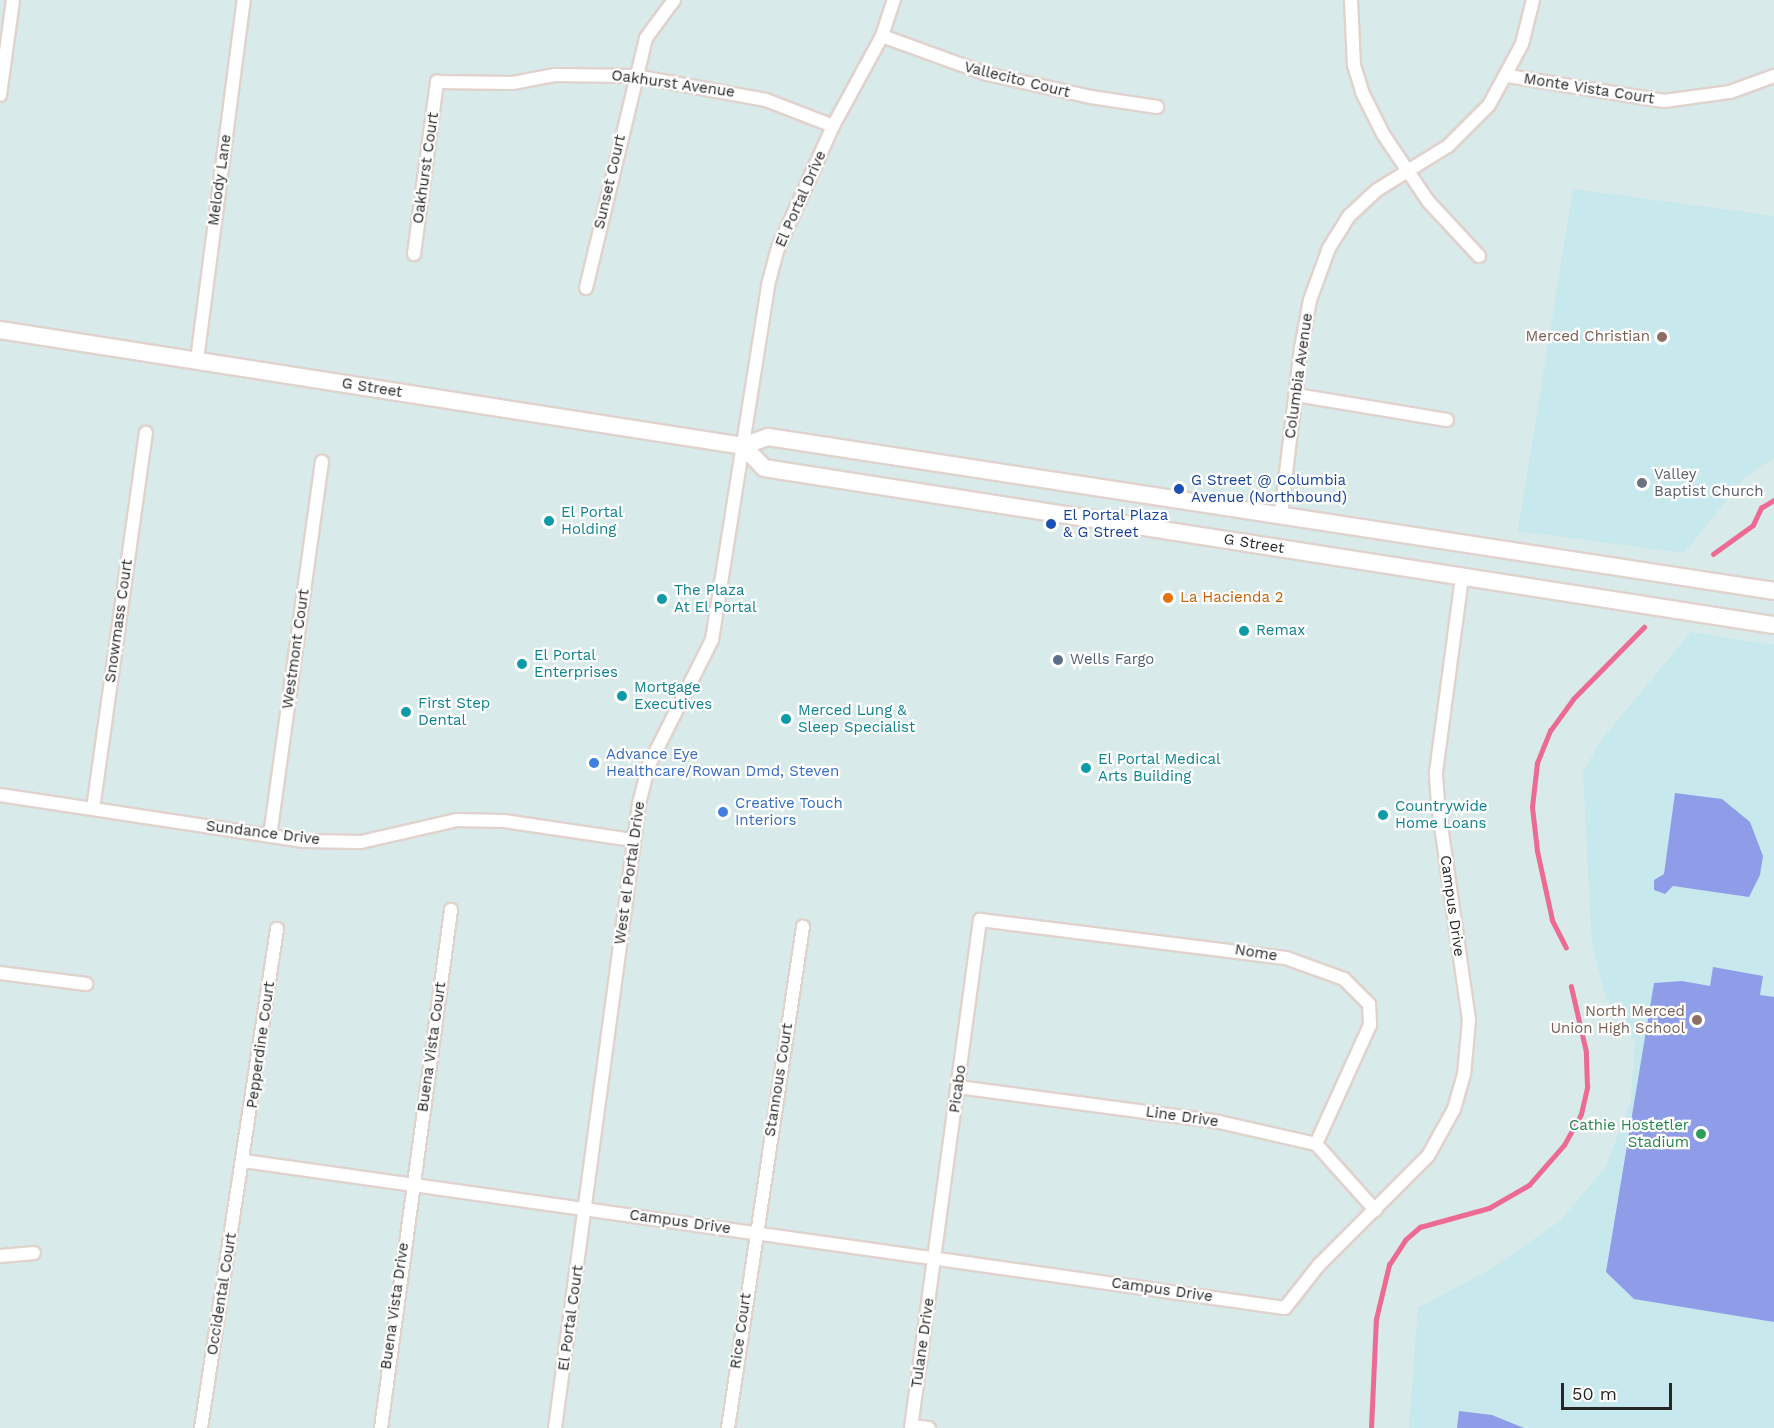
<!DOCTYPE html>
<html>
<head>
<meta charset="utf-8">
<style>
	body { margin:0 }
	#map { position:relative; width:1774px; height:1428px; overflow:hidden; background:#d8eae9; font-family:"Work Sans",sans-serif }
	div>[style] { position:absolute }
	.education>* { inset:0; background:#c7e8ec }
	.pitch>* { inset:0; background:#8f9de8 }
	.stream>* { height:4.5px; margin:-2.25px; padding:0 2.25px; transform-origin:2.25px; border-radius:2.25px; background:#ec6a93 }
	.roads { filter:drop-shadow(2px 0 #e0d2cd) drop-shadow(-2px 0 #e0d2cd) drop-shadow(0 2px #e0d2cd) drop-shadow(0 -2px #e0d2cd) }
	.street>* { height:12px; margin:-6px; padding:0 6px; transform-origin:6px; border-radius:6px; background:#fff }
	.secondary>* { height:16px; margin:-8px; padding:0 8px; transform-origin:8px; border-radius:8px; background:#fff }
	.dots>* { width:16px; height:16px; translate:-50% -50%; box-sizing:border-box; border:3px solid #fff; border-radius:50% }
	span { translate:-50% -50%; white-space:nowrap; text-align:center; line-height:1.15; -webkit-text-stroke:4.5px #fff; paint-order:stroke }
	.street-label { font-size:15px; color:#272727 }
	.education-label { font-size:15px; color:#785e54 }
	.right { translate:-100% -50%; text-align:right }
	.worship-label { font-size:15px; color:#5b616d }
	.left { translate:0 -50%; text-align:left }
	.transit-label { font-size:15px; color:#164399 }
	.culture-label { font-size:15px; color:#0d838f }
	.food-label { font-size:15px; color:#c56008 }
	.service-label { font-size:15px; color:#4e5e75 }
	.shop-label { font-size:15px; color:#366cbe }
	.leisure-label { font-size:15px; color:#27864d }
	.scale { position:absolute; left:1561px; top:1383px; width:111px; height:27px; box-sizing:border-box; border:3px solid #272727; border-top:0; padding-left:8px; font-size:18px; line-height:21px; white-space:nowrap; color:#272727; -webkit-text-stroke:4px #fff; paint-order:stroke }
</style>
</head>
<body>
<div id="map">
	<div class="education">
		<div style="clip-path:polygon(1573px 189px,1774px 216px,1774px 458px,1746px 476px,1684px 553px,1518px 531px)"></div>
		<div style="clip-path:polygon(1691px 632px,1774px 645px,1774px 1428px,1409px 1428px,1418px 1308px,1491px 1269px,1560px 1221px,1605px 1168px,1631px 1101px,1635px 1041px,1606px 998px,1592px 946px,1583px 772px,1602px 739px)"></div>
	</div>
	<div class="pitch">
		<div style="clip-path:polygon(1675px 793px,1722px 799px,1750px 822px,1763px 856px,1760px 875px,1749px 897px,1673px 886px,1665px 894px,1654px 890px,1654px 880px,1664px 874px)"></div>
		<div style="clip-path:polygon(1713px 967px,1763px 976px,1760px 995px,1774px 997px,1774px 1322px,1634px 1299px,1606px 1272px,1654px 983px,1682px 981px,1710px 986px)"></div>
		<div style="clip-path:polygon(1459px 1411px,1492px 1415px,1524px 1428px,1457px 1428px)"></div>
	</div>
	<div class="stream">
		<div style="left:1713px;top:554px;width:49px;rotate:-35.9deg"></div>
		<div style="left:1753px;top:525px;width:19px;rotate:-65deg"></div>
		<div style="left:1761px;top:508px;width:15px;rotate:-32deg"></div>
		<div style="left:1566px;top:948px;width:31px;rotate:-117deg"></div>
		<div style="left:1552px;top:920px;width:71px;rotate:-102.3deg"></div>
		<div style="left:1537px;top:851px;width:44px;rotate:-96.5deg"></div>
		<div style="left:1532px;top:807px;width:44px;rotate:-83.5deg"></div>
		<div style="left:1537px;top:763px;width:35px;rotate:-68deg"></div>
		<div style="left:1550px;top:731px;width:39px;rotate:-54deg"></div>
		<div style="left:1573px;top:699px;width:101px;rotate:-45.4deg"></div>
		<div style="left:1371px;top:1428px;width:109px;rotate:-87.4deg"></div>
		<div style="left:1376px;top:1319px;width:56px;rotate:-76.5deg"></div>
		<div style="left:1389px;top:1265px;width:30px;rotate:-57deg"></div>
		<div style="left:1405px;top:1240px;width:20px;rotate:-41deg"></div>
		<div style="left:1420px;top:1227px;width:72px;rotate:-15.4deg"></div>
		<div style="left:1489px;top:1208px;width:46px;rotate:-29.9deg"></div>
		<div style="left:1529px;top:1185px;width:53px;rotate:-48.8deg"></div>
		<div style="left:1564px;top:1145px;width:35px;rotate:-61deg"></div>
		<div style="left:1581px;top:1114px;width:28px;rotate:-77deg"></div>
		<div style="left:1587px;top:1087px;width:35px;rotate:-92deg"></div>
		<div style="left:1586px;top:1052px;width:67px;rotate:-103deg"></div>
	</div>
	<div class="roads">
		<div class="street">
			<div style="left:1351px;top:0;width:65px;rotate:87.4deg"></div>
			<div style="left:1354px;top:65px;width:28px;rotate:73deg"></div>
			<div style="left:1362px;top:92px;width:47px;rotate:63.4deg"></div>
			<div style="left:1383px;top:134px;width:81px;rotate:56.1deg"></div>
			<div style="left:1428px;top:201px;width:75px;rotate:47.2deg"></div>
			<div style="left:882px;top:36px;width:112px;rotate:19.9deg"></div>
			<div style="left:987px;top:74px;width:107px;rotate:12.5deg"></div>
			<div style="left:1091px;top:97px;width:67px;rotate:8.6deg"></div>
			<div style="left:1508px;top:76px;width:158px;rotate:9.1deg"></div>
			<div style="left:1664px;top:101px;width:67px;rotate:-7.8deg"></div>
			<div style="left:1730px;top:92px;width:47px;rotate:-20deg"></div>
			<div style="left:0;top:95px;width:96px;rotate:-82.2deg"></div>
			<div style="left:414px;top:254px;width:174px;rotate:-82.4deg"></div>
			<div style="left:437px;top:82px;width:76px;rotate:0.8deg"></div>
			<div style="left:513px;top:83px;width:43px;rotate:-10.8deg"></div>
			<div style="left:555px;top:75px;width:80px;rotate:0.7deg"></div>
			<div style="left:635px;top:76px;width:133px;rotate:10.4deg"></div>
			<div style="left:766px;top:100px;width:72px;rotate:21.2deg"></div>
			<div style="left:586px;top:288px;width:257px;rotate:-76.5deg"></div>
			<div style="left:646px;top:38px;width:47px;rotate:-53.6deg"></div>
			<div style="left:197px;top:360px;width:363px;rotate:-82.6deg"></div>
			<div style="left:1296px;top:395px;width:153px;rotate:9.4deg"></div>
			<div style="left:1281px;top:515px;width:168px;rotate:-83.2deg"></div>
			<div style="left:1301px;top:348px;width:49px;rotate:-79.4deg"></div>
			<div style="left:1310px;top:300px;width:55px;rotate:-69.9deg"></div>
			<div style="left:1329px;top:248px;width:38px;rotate:-58deg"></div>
			<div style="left:1349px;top:216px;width:38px;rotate:-43deg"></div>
			<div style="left:1377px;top:190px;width:84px;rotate:-31.8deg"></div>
			<div style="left:1448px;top:146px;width:58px;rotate:-45deg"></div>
			<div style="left:1489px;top:105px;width:69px;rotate:-61.6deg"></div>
			<div style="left:1522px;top:44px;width:45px;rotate:-76deg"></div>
			<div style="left:0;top:795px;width:306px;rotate:8.6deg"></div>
			<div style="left:303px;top:841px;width:58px;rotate:1deg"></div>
			<div style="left:361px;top:842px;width:98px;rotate:-12.9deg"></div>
			<div style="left:457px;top:820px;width:47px;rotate:1.2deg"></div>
			<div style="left:504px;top:821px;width:129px;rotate:8.4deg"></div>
			<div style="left:93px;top:809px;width:380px;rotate:-82deg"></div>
			<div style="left:270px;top:836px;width:378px;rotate:-82.1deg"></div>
			<div style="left:0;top:973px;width:87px;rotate:7.3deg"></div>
			<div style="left:958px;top:1087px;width:263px;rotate:7.6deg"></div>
			<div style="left:1219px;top:1122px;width:99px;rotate:12.8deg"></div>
			<div style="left:1316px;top:1144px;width:89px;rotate:48.2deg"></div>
			<div style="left:244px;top:1161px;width:1051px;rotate:8.04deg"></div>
			<div style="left:1285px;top:1308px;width:55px;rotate:-51.7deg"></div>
			<div style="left:1319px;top:1265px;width:154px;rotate:-45deg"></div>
			<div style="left:1428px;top:1156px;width:54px;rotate:-61deg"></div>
			<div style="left:1454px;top:1109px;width:35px;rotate:-74deg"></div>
			<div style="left:1464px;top:1075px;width:55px;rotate:-84.8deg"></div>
			<div style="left:1469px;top:1020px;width:218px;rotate:-98.2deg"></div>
			<div style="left:1438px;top:804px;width:32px;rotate:-94deg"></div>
			<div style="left:1436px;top:772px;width:198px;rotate:-82.4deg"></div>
			<div style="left:0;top:1256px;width:34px;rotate:-5deg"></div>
			<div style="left:912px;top:1426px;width:17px;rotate:7deg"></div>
			<div style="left:201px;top:1428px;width:505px;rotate:-81.34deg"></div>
			<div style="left:381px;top:1428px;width:523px;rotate:-82.3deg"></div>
			<div style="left:555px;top:1428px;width:630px;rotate:-82.33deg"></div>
			<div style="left:639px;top:804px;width:38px;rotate:-76deg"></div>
			<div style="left:648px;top:767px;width:142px;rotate:-63.3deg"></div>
			<div style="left:712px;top:640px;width:359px;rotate:-81deg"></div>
			<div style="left:768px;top:285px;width:38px;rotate:-75deg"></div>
			<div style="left:778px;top:248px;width:134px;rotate:-65.7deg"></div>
			<div style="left:833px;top:126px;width:102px;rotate:-61.4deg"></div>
			<div style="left:882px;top:36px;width:38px;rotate:-72deg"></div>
			<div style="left:728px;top:1428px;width:507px;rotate:-81.49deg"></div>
			<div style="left:911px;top:1428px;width:513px;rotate:-82.27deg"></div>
			<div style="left:980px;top:920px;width:308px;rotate:7.1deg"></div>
			<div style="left:1286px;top:958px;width:62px;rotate:19.9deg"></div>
			<div style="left:1344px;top:979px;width:35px;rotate:45deg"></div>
			<div style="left:1369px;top:1004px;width:21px;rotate:87deg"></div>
			<div style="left:1370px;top:1025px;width:131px;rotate:114.4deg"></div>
		</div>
		<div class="secondary">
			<div style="left:0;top:330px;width:752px;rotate:8.87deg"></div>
			<div style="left:743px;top:446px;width:27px;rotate:-20deg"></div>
			<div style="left:768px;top:437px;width:1018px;rotate:8.7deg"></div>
			<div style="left:743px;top:446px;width:30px;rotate:46deg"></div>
			<div style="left:764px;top:468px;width:1022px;rotate:8.84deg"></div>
		</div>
	</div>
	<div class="dots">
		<div style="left:1662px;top:337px;background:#8d6e63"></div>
		<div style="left:1642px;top:483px;background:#6b7280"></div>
		<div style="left:1179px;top:489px;background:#1a4fb4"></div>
		<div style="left:549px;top:521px;background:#0f9aa8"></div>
		<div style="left:1051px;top:524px;background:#1a4fb4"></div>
		<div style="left:1168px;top:598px;background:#e8710a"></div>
		<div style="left:662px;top:599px;background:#0f9aa8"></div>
		<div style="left:1244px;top:631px;background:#0f9aa8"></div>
		<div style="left:1058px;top:660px;background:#5c6f8a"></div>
		<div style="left:522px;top:664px;background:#0f9aa8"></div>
		<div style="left:622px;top:696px;background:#0f9aa8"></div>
		<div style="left:406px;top:712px;background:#0f9aa8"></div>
		<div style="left:786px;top:719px;background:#0f9aa8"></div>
		<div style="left:594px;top:763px;background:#3f7fe0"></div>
		<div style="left:1086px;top:768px;background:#0f9aa8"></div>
		<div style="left:723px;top:812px;background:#3f7fe0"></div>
		<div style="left:1383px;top:815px;background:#0f9aa8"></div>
		<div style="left:1697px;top:1020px;background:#8d6e63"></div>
		<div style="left:1701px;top:1134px;background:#2e9e5b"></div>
	</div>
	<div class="street-label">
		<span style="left:1017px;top:80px;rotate:14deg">Vallecito Court</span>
		<span style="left:673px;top:84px;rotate:8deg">Oakhurst Avenue</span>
		<span style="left:1589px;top:89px;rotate:9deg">Monte Vista Court</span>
		<span style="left:426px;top:168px;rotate:-82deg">Oakhurst Court</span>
		<span style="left:220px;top:180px;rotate:-82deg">Melody Lane</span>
		<span style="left:610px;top:182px;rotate:-77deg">Sunset Court</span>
		<span style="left:801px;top:199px;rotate:-66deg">El Portal Drive</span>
		<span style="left:1299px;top:376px;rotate:-82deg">Columbia Avenue</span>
		<span style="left:372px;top:388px;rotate:9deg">G Street</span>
		<span style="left:1254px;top:544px;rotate:9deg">G Street</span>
		<span style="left:119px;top:621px;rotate:-82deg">Snowmass Court</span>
		<span style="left:296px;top:649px;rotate:-82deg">Westmont Court</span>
		<span style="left:263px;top:833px;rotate:7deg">Sundance Drive</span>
		<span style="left:630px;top:873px;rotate:-82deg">West el Portal Drive</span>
		<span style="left:1452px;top:906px;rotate:82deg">Campus Drive</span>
		<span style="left:1256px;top:953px;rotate:9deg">Nome</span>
		<span style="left:261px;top:1045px;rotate:-82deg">Pepperdine Court</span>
		<span style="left:432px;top:1047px;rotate:-82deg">Buena Vista Court</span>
		<span style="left:779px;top:1080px;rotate:-81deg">Stannous Court</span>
		<span style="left:958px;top:1089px;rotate:-82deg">Picabo</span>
		<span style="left:1182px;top:1117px;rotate:8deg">Line Drive</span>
		<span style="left:680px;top:1222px;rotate:8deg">Campus Drive</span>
		<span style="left:1162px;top:1290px;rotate:8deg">Campus Drive</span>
		<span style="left:222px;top:1294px;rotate:-81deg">Occidental Court</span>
		<span style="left:395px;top:1306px;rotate:-82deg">Buena Vista Drive</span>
		<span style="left:571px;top:1318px;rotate:-82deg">El Portal Court</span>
		<span style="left:741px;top:1331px;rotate:-82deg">Rice Court</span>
		<span style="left:923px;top:1343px;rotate:-82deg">Tulane Drive</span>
	</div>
	<div class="education-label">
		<span class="right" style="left:1650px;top:337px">Merced Christian</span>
		<span class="right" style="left:1685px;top:1020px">North Merced<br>Union High School</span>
	</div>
	<div class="worship-label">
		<span class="left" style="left:1654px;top:483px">Valley<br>Baptist Church</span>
	</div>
	<div class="transit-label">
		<span class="left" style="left:1191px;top:489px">G Street @ Columbia<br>Avenue (Northbound)</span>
		<span class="left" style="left:1063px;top:524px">El Portal Plaza<br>&amp; G Street</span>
	</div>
	<div class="culture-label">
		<span class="left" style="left:561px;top:521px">El Portal<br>Holding</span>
		<span class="left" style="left:674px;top:599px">The Plaza<br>At El Portal</span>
		<span class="left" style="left:1256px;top:631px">Remax</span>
		<span class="left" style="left:534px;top:664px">El Portal<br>Enterprises</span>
		<span class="left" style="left:634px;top:696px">Mortgage<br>Executives</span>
		<span class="left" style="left:418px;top:712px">First Step<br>Dental</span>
		<span class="left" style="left:798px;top:719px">Merced Lung &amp;<br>Sleep Specialist</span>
		<span class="left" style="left:1098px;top:768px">El Portal Medical<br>Arts Building</span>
		<span class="left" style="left:1395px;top:815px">Countrywide<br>Home Loans</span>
	</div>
	<div class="food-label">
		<span class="left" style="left:1180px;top:598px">La Hacienda 2</span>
	</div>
	<div class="service-label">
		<span class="left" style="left:1070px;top:660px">Wells Fargo</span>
	</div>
	<div class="shop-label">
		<span class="left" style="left:606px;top:763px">Advance Eye<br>Healthcare/Rowan Dmd, Steven</span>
		<span class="left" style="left:735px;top:812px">Creative Touch<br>Interiors</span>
	</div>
	<div class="leisure-label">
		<span class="right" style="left:1689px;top:1134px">Cathie Hostetler<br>Stadium</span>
	</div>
	<div class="scale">50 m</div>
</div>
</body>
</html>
